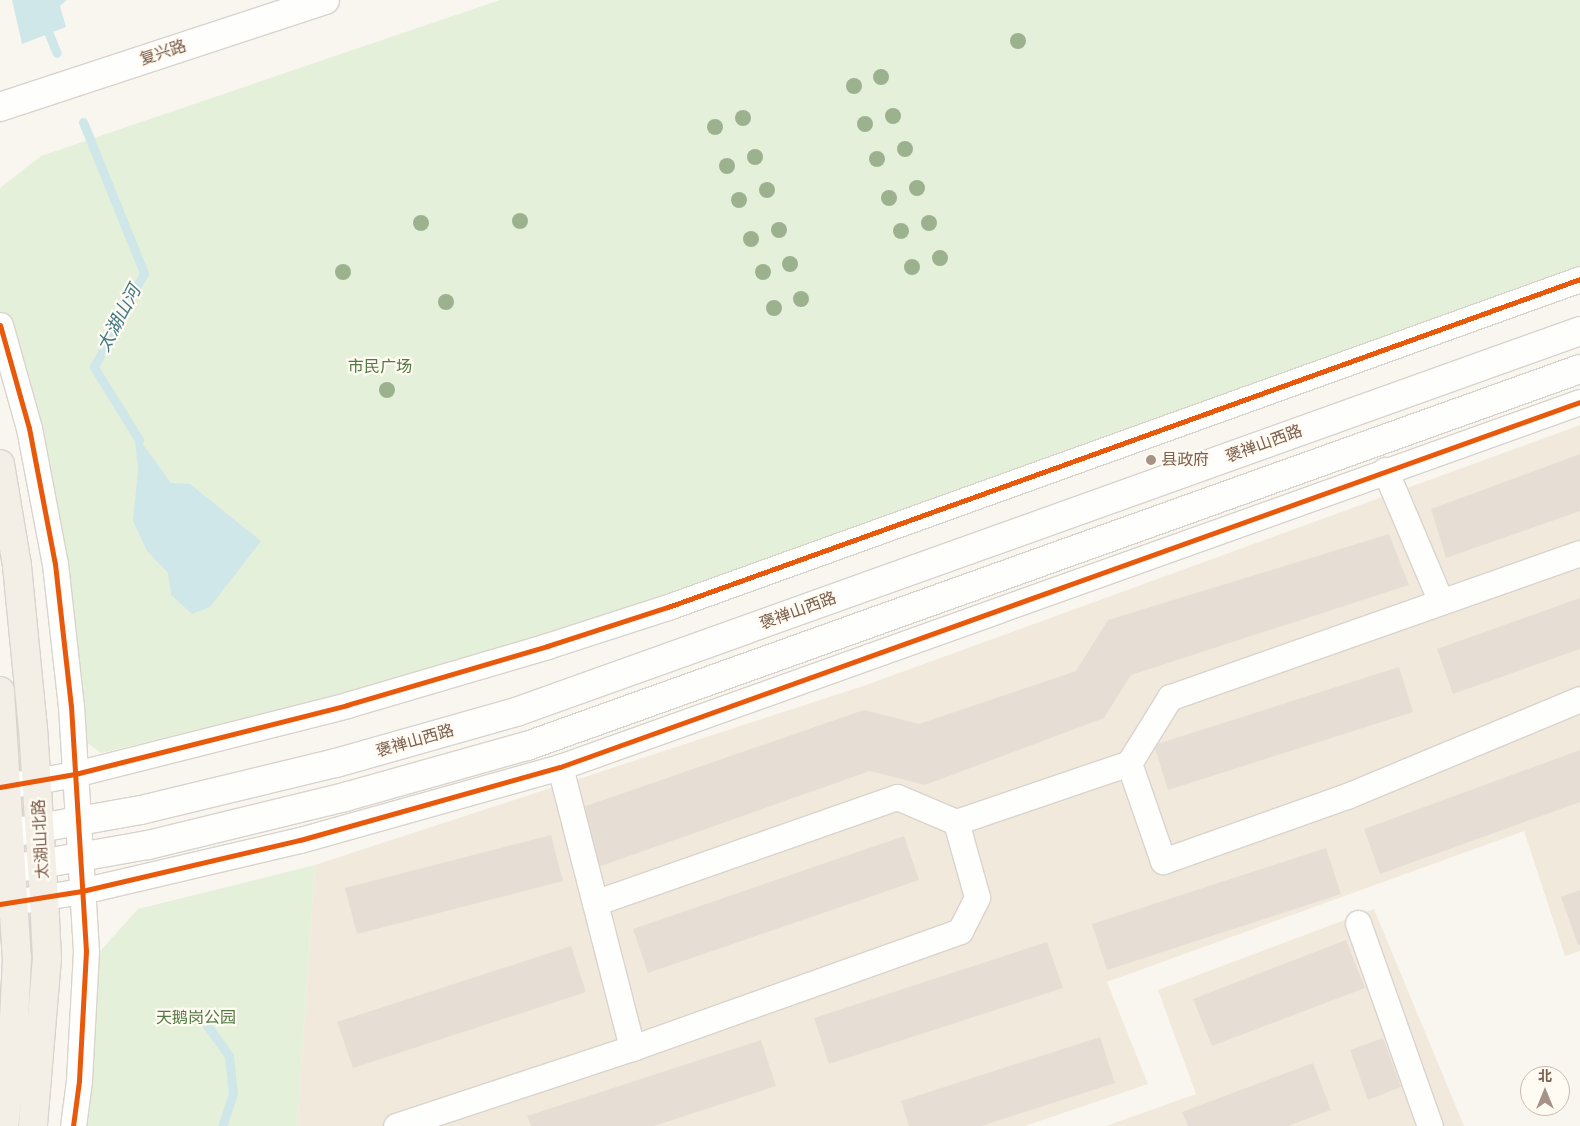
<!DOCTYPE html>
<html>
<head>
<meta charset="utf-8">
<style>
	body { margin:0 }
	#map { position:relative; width:1580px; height:1126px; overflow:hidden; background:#f9f6ef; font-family:"Source Sans 3","Noto Sans SC",sans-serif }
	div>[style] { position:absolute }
	.residential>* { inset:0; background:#f2e9dd }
	.green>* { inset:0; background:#e5f0da }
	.water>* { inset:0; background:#d0e7ea }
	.stream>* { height:9px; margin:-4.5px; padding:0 4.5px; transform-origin:4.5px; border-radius:4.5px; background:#d0e7ea }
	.building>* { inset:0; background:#e6ded5 }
	.roads { filter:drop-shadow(1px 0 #d9d3cd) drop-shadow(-1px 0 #d9d3cd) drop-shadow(0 1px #d9d3cd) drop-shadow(0 -1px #d9d3cd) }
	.minor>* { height:25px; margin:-12.5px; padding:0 12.5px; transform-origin:12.5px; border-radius:12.5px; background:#fefefd }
	.tertiary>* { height:28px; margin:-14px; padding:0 14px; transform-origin:14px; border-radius:14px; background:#fefefd }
	.secondary>* { height:28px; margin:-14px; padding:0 14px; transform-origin:14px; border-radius:14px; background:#fefefd }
	.primary>* { height:28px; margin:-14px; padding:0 14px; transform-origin:14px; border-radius:14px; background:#f3efe7 }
	.cycleway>* { height:5px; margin:-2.5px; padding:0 2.5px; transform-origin:2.5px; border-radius:2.5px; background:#e8590c }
	.trees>* { width:16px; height:16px; margin:-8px; border-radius:50%; background:#9cb28f }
	.dots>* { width:14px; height:14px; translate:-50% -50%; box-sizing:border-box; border:2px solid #fffaf2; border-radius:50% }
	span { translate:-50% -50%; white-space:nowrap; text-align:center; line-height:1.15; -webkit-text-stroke:4.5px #fffaf2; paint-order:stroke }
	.street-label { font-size:16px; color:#7a5e4c }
	.park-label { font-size:16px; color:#4f7a41 }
	.poi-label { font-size:16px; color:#7a5e4c }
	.left { translate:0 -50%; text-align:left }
	.water-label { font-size:18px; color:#427886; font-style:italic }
	.north { position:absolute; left:1520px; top:1066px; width:50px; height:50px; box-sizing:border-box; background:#fffaf2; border:1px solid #cabcb0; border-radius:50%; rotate:0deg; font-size:14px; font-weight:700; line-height:20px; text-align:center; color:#7a5e4c }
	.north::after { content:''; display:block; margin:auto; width:18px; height:22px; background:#a69385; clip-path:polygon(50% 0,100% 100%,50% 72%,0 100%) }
</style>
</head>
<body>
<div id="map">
	<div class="residential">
		<div style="clip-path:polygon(1580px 425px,1580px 951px,1565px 956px,1524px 831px,1107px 982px,1148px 1084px,1025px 1126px,297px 1126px,315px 865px,866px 685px)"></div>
		<div style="clip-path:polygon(1374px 909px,1464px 1126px,1106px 1126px,1196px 1094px,1158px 990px)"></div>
	</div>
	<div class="green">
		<div style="clip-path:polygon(500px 0,1580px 0,1580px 275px,439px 673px,101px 753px,73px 732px,39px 432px,0 311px,0 188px,41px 156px)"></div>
		<div style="clip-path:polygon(315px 865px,297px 1126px,82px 1126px,91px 961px,138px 909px)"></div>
	</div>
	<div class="water">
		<div style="clip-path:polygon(12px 0,67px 0,60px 6px,66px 27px,22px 44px)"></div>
		<div style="clip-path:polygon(134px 432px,171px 483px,190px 484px,261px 541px,210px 607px,192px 614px,171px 595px,168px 573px,147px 551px,133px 521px,138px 469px)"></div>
	</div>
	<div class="stream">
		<div style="left:45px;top:24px;width:31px;rotate:68deg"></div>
		<div style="left:83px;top:122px;width:163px;rotate:68deg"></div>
		<div style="left:144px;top:273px;width:106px;rotate:118deg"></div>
		<div style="left:94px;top:367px;width:86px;rotate:58.3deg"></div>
		<div style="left:206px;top:1024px;width:39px;rotate:54deg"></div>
		<div style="left:229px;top:1056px;width:37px;rotate:84deg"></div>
		<div style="left:233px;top:1093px;width:35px;rotate:108deg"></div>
	</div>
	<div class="building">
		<div style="clip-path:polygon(1580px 454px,1580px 511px,1446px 558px,1431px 509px)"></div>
		<div style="clip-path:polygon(1389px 534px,1409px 585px,1131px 675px,1104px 718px,925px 785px,870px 771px,598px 867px,580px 808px,864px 710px,919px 724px,1076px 671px,1108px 620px)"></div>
		<div style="clip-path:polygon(1580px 598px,1580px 649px,1453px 694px,1437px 649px)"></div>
		<div style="clip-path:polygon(1399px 667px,1413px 712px,1168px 790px,1154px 745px)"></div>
		<div style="clip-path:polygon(1580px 750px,1580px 802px,1380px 874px,1364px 829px)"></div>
		<div style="clip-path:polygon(551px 835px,563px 881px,357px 934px,345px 888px)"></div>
		<div style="clip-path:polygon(904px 836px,919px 880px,648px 973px,633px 929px)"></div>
		<div style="clip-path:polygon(1326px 848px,1341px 894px,1107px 970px,1092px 924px)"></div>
		<div style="clip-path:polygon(1580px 890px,1580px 945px,1578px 945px,1561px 897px)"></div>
		<div style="clip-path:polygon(1346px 940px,1365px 988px,1212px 1046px,1193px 999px)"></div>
		<div style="clip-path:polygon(1047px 942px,1063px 988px,829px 1064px,814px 1018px)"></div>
		<div style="clip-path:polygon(571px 946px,586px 992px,353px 1068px,337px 1022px)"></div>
		<div style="clip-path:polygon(1100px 1037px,1115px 1083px,981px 1126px,909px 1126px,901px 1101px)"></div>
		<div style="clip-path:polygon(1383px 1038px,1401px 1087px,1368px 1100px,1350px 1050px)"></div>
		<div style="clip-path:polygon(761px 1040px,776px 1086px,654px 1126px,531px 1126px,527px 1116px)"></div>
		<div style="clip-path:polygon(1313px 1063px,1331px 1110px,1288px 1126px,1188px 1126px,1182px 1112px)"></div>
	</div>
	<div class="roads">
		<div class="minor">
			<div style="left:0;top:325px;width:107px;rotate:74.3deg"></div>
			<div style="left:29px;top:428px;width:138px;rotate:79.2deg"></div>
			<div style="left:55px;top:564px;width:143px;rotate:83.6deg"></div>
			<div style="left:71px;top:706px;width:245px;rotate:86.5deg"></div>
			<div style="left:86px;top:951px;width:130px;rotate:93.1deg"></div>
			<div style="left:79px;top:1081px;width:45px;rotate:97.6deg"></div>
			<div style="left:1385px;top:470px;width:143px;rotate:67deg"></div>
			<div style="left:1580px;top:553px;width:435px;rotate:160.6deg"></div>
			<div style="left:1170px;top:697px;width:78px;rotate:121.8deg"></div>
			<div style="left:1129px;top:763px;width:104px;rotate:70.9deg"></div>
			<div style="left:1163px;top:861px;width:195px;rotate:-19.5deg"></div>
			<div style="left:1347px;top:796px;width:252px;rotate:-22.6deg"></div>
			<div style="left:560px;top:767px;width:290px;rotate:75.6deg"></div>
			<div style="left:0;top:787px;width:76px;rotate:-9.8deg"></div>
			<div style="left:75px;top:774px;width:281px;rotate:-14.2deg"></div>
			<div style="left:347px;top:705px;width:209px;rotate:-16.4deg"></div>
			<div style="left:547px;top:646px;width:127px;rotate:-17.9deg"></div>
			<div style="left:668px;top:607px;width:969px;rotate:-19.78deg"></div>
			<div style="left:956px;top:822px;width:183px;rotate:-18.8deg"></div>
			<div style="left:0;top:904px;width:83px;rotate:-9deg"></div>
			<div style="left:82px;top:891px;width:224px;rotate:-13.2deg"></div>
			<div style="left:300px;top:840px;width:270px;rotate:-15.7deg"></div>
			<div style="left:560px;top:767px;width:1083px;rotate:-19.69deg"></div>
			<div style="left:1358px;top:923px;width:215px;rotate:70.5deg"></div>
			<div style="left:396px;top:1126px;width:249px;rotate:-18.3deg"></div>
			<div style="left:632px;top:1048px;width:348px;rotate:-19.6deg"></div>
			<div style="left:960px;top:931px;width:38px;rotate:-63deg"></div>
			<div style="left:977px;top:897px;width:78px;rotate:-105.6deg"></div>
			<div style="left:956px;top:822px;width:64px;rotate:-157deg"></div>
			<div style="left:897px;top:797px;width:320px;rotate:160.7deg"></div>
		</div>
		<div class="tertiary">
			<div style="left:0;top:107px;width:342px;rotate:-18.2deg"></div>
		</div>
		<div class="secondary">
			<div style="left:0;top:835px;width:143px;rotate:-10.1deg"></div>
			<div style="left:141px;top:810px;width:201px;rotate:-13.6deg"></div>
			<div style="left:336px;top:763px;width:187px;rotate:-15.8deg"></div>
			<div style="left:516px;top:712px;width:1130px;rotate:-19.7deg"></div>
			<div style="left:0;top:871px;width:150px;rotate:-10deg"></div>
			<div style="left:148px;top:845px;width:203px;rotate:-13.7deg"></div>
			<div style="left:345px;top:797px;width:189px;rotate:-15.7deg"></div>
			<div style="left:527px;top:746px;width:1118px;rotate:-19.7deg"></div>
		</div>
		<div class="primary">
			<div style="left:0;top:464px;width:103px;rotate:80.5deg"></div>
			<div style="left:17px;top:566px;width:163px;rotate:84.4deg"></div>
			<div style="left:33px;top:728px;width:169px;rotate:86.3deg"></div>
			<div style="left:44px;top:897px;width:61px;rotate:87.2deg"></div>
			<div style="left:47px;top:958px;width:169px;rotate:94.8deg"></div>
			<div style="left:0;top:691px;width:268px;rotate:86.4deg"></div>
			<div style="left:17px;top:958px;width:103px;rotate:92.8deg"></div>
			<div style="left:12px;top:1061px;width:65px;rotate:97deg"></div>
		</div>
	</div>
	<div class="cycleway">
		<div style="left:0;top:325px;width:107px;rotate:74.3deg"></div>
		<div style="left:29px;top:428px;width:138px;rotate:79.2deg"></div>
		<div style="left:55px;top:564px;width:143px;rotate:83.6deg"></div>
		<div style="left:71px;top:706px;width:245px;rotate:86.5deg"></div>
		<div style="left:86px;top:951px;width:130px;rotate:93.1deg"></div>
		<div style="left:79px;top:1081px;width:45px;rotate:97.6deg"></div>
		<div style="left:0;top:787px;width:76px;rotate:-9.8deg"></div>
		<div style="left:75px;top:774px;width:281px;rotate:-14.2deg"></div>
		<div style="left:347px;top:705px;width:209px;rotate:-16.4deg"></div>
		<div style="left:547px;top:646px;width:127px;rotate:-17.9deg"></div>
		<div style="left:668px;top:607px;width:969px;rotate:-19.78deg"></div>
		<div style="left:0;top:904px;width:83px;rotate:-9deg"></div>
		<div style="left:82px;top:891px;width:224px;rotate:-13.2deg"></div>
		<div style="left:300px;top:840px;width:270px;rotate:-15.7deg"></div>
		<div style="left:560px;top:767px;width:1083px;rotate:-19.69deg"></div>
	</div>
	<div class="trees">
		<div style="left:1018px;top:41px"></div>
		<div style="left:881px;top:77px"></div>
		<div style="left:854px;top:86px"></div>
		<div style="left:893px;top:116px"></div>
		<div style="left:743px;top:118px"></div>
		<div style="left:865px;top:124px"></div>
		<div style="left:715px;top:127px"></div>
		<div style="left:905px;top:149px"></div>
		<div style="left:755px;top:157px"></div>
		<div style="left:877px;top:159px"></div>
		<div style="left:727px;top:166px"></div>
		<div style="left:917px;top:188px"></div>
		<div style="left:767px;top:190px"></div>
		<div style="left:889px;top:198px"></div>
		<div style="left:739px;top:200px"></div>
		<div style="left:520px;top:221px"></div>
		<div style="left:421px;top:223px"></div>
		<div style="left:929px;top:223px"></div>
		<div style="left:779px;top:230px"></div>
		<div style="left:901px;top:231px"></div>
		<div style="left:751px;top:239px"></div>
		<div style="left:940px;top:258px"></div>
		<div style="left:790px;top:264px"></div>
		<div style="left:912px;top:267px"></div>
		<div style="left:343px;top:272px"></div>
		<div style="left:763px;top:272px"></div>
		<div style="left:801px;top:299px"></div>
		<div style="left:446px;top:302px"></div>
		<div style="left:774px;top:308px"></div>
		<div style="left:387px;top:390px"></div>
	</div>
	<div class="dots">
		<div style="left:1151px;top:460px;background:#a69385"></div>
	</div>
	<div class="street-label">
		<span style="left:163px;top:53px;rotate:-18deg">复兴路</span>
		<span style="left:1264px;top:444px;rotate:-20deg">褒禅山西路</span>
		<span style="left:798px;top:611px;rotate:-20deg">褒禅山西路</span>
		<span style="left:415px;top:741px;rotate:-16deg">褒禅山西路</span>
		<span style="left:41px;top:839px;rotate:-93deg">太湖山北路</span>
	</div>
	<div class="park-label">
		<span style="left:380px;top:367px">市民广场</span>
		<span style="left:196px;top:1018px">天鹅岗公园</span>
	</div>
	<div class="poi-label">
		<span class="left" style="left:1161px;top:460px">县政府</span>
	</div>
	<div class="water-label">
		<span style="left:120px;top:319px;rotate:-62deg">太湖山河</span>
	</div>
	<div class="north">北</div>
</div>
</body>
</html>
